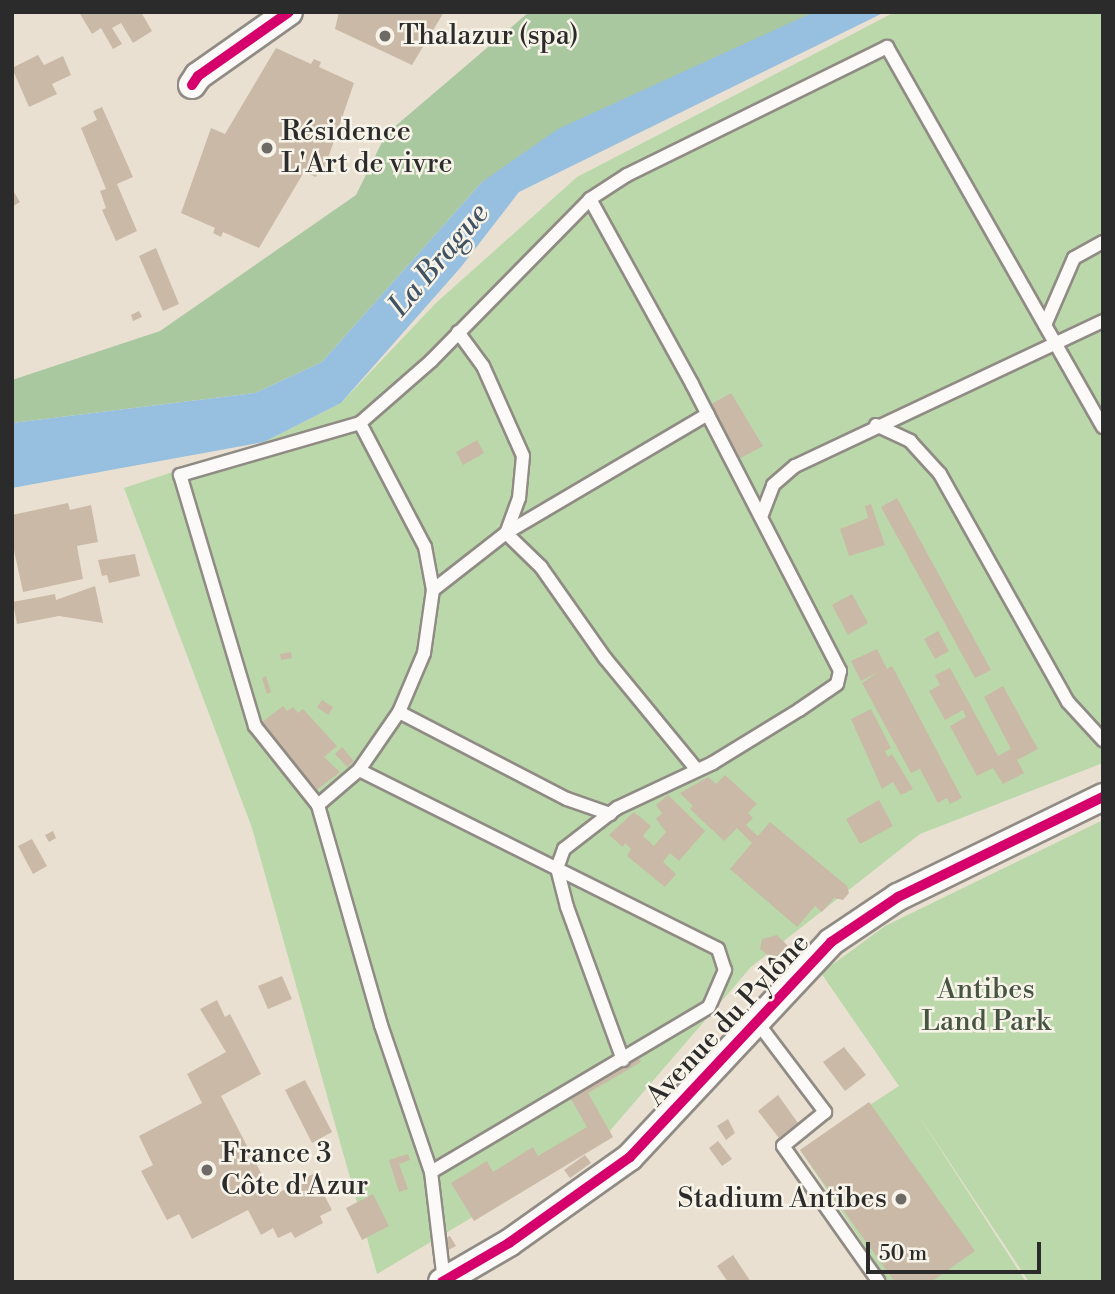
<!DOCTYPE html>
<html>
<head>
<meta charset="utf-8">
<style>
	body { margin:0 }
	#map { position:relative; width:1115px; height:1294px; overflow:hidden; background:#eae0d2; font-family:"Libre Bodoni",serif }
	div>[style] { position:absolute }
	.green>* { inset:0; background:#bad8aa }
	.forest>* { inset:0; background:#aac89f }
	.water>* { inset:0; background:#97bfe0 }
	.building>* { inset:0; background:#cab9a7 }
	.roads { filter:drop-shadow(2px 0 #908b84) drop-shadow(-2px 0 #908b84) drop-shadow(0 2px #908b84) drop-shadow(0 -2px #908b84) }
	.lane>* { height:12px; margin:-6px; padding:0 6px; transform-origin:6px; border-radius:6px; background:#fcfaf8 }
	.street>* { height:26px; margin:-13px; padding:0 13px; transform-origin:13px; border-radius:13px; background:#fcfaf8 }
	.cycleway>* { height:10px; margin:-5px; padding:0 5px; transform-origin:5px; border-radius:5px; background:#d6006c }
	.dots>* { width:19px; height:19px; translate:-50% -50%; box-sizing:border-box; border:4px solid #f7f3e8; border-radius:50% }
	span { translate:-50% -50%; white-space:nowrap; text-align:center; line-height:1.15; -webkit-text-stroke:5px #f7f3e8; paint-order:stroke }
	.poi-label { font-size:28px; color:#2b2b2b }
	.left { translate:0 -50%; text-align:left }
	.right { translate:-100% -50%; text-align:right }
	.park-label { font-size:28px; color:#455542 }
	.street-label { font-size:28px; color:#2b2b2b }
	.water-label { font-size:30px; color:#415363; font-style:italic }
	.frame { position:absolute; inset:0; border:14px solid #2b2b2b; pointer-events:none }
	.scale { position:absolute; left:866px; top:1242px; width:175px; height:32px; box-sizing:border-box; border:4px solid #2b2b2b; border-top:0; padding-left:9px; font-size:21px; line-height:24px; white-space:nowrap; color:#2b2b2b; -webkit-text-stroke:5px #f7f3e8; paint-order:stroke }
</style>
</head>
<body>
<div id="map">
	<div class="green">
		<div style="clip-path:polygon(895px 12px,1103px 12px,1103px 763px,920px 834px,751px 967px,602px 1140px,377px 1274px,252px 828px,124px 488px,264px 442px,341px 403px,436px 303px,577px 177px)"></div>
		<div style="clip-path:polygon(1103px 820px,1103px 1282px,1029px 1282px,913px 1107px,1026px 1282px,889px 1282px,800px 1150px,899px 1086px,821px 973px,885px 926px)"></div>
	</div>
	<div class="forest">
		<div style="clip-path:polygon(529px 12px,814px 12px,482px 182px,322px 362px,255px 393px,12px 423px,12px 380px,160px 331px,356px 195px,386px 134px)"></div>
	</div>
	<div class="water">
		<div style="clip-path:polygon(814px 12px,885px 12px,519px 192px,461px 267px,341px 403px,264px 442px,12px 488px,12px 423px,255px 393px,322px 362px,482px 182px,558px 129px)"></div>
	</div>
	<div class="building">
		<div style="clip-path:polygon(79px 12px,141px 12px,152px 31px,133px 43px,121px 23px,112px 28px,122px 44px,113px 49px,101px 28px,92px 34px)"></div>
		<div style="clip-path:polygon(339px 12px,444px 12px,412px 65px,335px 29px)"></div>
		<div style="clip-path:polygon(276px 48px,311px 64px,314px 59px,321px 62px,319px 67px,354px 83px,325px 167px,321px 165px,316px 177px,304px 172px,259px 248px,223px 232px,221px 237px,213px 233px,215px 228px,181px 213px,211px 128px,225px 134px)"></div>
		<div style="clip-path:polygon(38px 55px,44px 65px,63px 56px,71px 75px,52px 84px,57px 94px,29px 107px,12px 68px)"></div>
		<div style="clip-path:polygon(102px 107px,133px 177px,117px 184px,137px 231px,116px 241px,102px 210px,106px 208px,100px 191px,106px 189px,81px 128px,97px 120px,93px 111px)"></div>
		<div style="clip-path:polygon(12px 189px,20px 202px,12px 207px)"></div>
		<div style="clip-path:polygon(156px 248px,179px 304px,163px 311px,139px 256px)"></div>
		<div style="clip-path:polygon(139px 311px,142px 317px,133px 321px,131px 315px)"></div>
		<div style="clip-path:polygon(731px 393px,763px 446px,737px 460px,708px 406px)"></div>
		<div style="clip-path:polygon(477px 440px,484px 453px,463px 465px,456px 452px)"></div>
		<div style="clip-path:polygon(897px 498px,991px 670px,975px 678px,881px 507px)"></div>
		<div style="clip-path:polygon(68px 503px,70px 510px,91px 505px,98px 542px,77px 546px,83px 579px,23px 592px,12px 541px,12px 515px)"></div>
		<div style="clip-path:polygon(871px 504px,885px 545px,849px 556px,840px 529px,868px 518px,865px 506px)"></div>
		<div style="clip-path:polygon(135px 554px,140px 576px,109px 583px,107px 575px,102px 576px,98px 560px)"></div>
		<div style="clip-path:polygon(95px 586px,103px 623px,59px 616px,17px 624px,13px 602px,55px 594px,56px 600px)"></div>
		<div style="clip-path:polygon(852px 594px,868px 623px,848px 635px,832px 605px)"></div>
		<div style="clip-path:polygon(938px 631px,949px 651px,935px 659px,924px 639px)"></div>
		<div style="clip-path:polygon(877px 649px,887px 669px,892px 666px,962px 798px,950px 804px,947px 798px,938px 803px,920px 769px,911px 773px,862px 683px,878px 672px,861px 681px,851px 661px)"></div>
		<div style="clip-path:polygon(291px 652px,292px 658px,281px 660px,280px 654px)"></div>
		<div style="clip-path:polygon(950px 668px,998px 756px,1011px 749px,984px 697px,1003px 686px,1038px 749px,1017px 760px,1024px 773px,1003px 784px,993px 768px,977px 776px,950px 726px,966px 717px,963px 710px,945px 720px,929px 691px,940px 685px,935px 675px)"></div>
		<div style="clip-path:polygon(266px 676px,271px 692px,267px 694px,262px 678px)"></div>
		<div style="clip-path:polygon(322px 700px,333px 707px,328px 715px,317px 707px)"></div>
		<div style="clip-path:polygon(283px 706px,287px 711px,293px 707px,298px 713px,303px 709px,337px 746px,324px 757px,340px 772px,314px 792px,261px 723px)"></div>
		<div style="clip-path:polygon(871px 709px,891px 748px,885px 751px,888px 757px,892px 754px,913px 789px,901px 795px,893px 782px,882px 789px,851px 719px)"></div>
		<div style="clip-path:polygon(342px 747px,354px 761px,347px 767px,335px 754px)"></div>
		<div style="clip-path:polygon(725px 775px,757px 804px,748px 813px,753px 818px,746px 825px,758px 836px,770px 822px,847px 886px,849px 893px,843px 900px,834px 898px,822px 912px,815px 906px,797px 927px,730px 869px,752px 843px,737px 828px,724px 841px,690px 809px,693px 806px,680px 793px,708px 777px,716px 784px)"></div>
		<div style="clip-path:polygon(668px 795px,705px 831px,679px 861px,670px 853px,663px 862px,676px 874px,665px 887px,627px 856px,631px 849px,625px 843px,623px 847px,609px 835px,634px 812px,651px 826px,643px 836px,654px 846px,666px 832px,656px 819px,662px 813px,656px 805px)"></div>
		<div style="clip-path:polygon(879px 800px,893px 826px,860px 844px,846px 819px)"></div>
		<div style="clip-path:polygon(53px 831px,56px 838px,49px 842px,45px 835px)"></div>
		<div style="clip-path:polygon(32px 839px,47px 866px,33px 874px,18px 846px)"></div>
		<div style="clip-path:polygon(777px 935px,788px 946px,775px 961px,760px 949px,762px 939px)"></div>
		<div style="clip-path:polygon(282px 976px,292px 999px,268px 1009px,258px 986px)"></div>
		<div style="clip-path:polygon(217px 1000px,225px 1017px,230px 1014px,261px 1074px,221px 1096px,273px 1196px,313px 1174px,332px 1210px,320px 1216px,323px 1223px,295px 1238px,291px 1232px,278px 1238px,273px 1228px,261px 1235px,248px 1210px,192px 1239px,179px 1214px,167px 1220px,141px 1171px,153px 1165px,139px 1136px,202px 1103px,187px 1074px,226px 1052px,200px 1009px)"></div>
		<div style="clip-path:polygon(631px 1044px,641px 1062px,588px 1093px,613px 1137px,474px 1221px,451px 1183px,487px 1161px,493px 1172px,533px 1147px,538px 1156px,587px 1127px,563px 1085px)"></div>
		<div style="clip-path:polygon(844px 1047px,866px 1075px,845px 1091px,823px 1062px)"></div>
		<div style="clip-path:polygon(305px 1080px,332px 1132px,312px 1143px,285px 1090px)"></div>
		<div style="clip-path:polygon(778px 1095px,798px 1123px,779px 1138px,758px 1111px)"></div>
		<div style="clip-path:polygon(869px 1102px,975px 1251px,931px 1282px,895px 1282px,800px 1150px)"></div>
		<div style="clip-path:polygon(728px 1119px,735px 1133px,726px 1140px,717px 1126px)"></div>
		<div style="clip-path:polygon(718px 1141px,732px 1159px,722px 1166px,709px 1148px)"></div>
		<div style="clip-path:polygon(408px 1154px,410px 1160px,399px 1164px,408px 1189px,399px 1192px,389px 1160px)"></div>
		<div style="clip-path:polygon(585px 1155px,591px 1163px,570px 1178px,564px 1170px)"></div>
		<div style="clip-path:polygon(373px 1194px,389px 1226px,362px 1240px,346px 1208px)"></div>
		<div style="clip-path:polygon(450px 1236px,456px 1246px,448px 1250px,442px 1239px)"></div>
		<div style="clip-path:polygon(733px 1255px,751px 1282px,728px 1282px,717px 1266px)"></div>
	</div>
	<div class="roads">
		<div class="lane">
			<div style="left:590px;top:199px;width:211px;rotate:61.1deg"></div>
			<div style="left:692px;top:384px;width:323px;rotate:62.7deg"></div>
			<div style="left:840px;top:671px;width:13px;rotate:103deg"></div>
			<div style="left:837px;top:684px;width:46px;rotate:145.6deg"></div>
			<div style="left:799px;top:710px;width:101px;rotate:148.4deg"></div>
			<div style="left:713px;top:763px;width:106px;rotate:154.9deg"></div>
			<div style="left:617px;top:808px;width:67px;rotate:142.3deg"></div>
			<div style="left:564px;top:849px;width:20px;rotate:110deg"></div>
			<div style="left:557px;top:868px;width:40px;rotate:75.6deg"></div>
			<div style="left:567px;top:907px;width:163px;rotate:69.9deg"></div>
			<div style="left:1045px;top:325px;width:73px;rotate:-66.6deg"></div>
			<div style="left:1074px;top:258px;width:33px;rotate:-29deg"></div>
			<div style="left:458px;top:332px;width:42px;rotate:53.7deg"></div>
			<div style="left:483px;top:366px;width:98px;rotate:66deg"></div>
			<div style="left:523px;top:456px;width:42px;rotate:95.4deg"></div>
			<div style="left:519px;top:498px;width:37px;rotate:110deg"></div>
			<div style="left:506px;top:533px;width:49px;rotate:44.2deg"></div>
			<div style="left:541px;top:567px;width:111px;rotate:54.9deg"></div>
			<div style="left:605px;top:658px;width:145px;rotate:50.6deg"></div>
			<div style="left:876px;top:425px;width:38px;rotate:25deg"></div>
			<div style="left:910px;top:441px;width:45px;rotate:47.7deg"></div>
			<div style="left:940px;top:474px;width:261px;rotate:60.7deg"></div>
			<div style="left:1068px;top:702px;width:52px;rotate:47.4deg"></div>
			<div style="left:761px;top:517px;width:34px;rotate:-69deg"></div>
			<div style="left:773px;top:485px;width:29px;rotate:-41deg"></div>
			<div style="left:795px;top:466px;width:340px;rotate:-25.2deg"></div>
			<div style="left:433px;top:590px;width:93px;rotate:-38deg"></div>
			<div style="left:506px;top:533px;width:234px;rotate:-30.5deg"></div>
			<div style="left:399px;top:712px;width:189px;rotate:27.4deg"></div>
			<div style="left:567px;top:799px;width:46px;rotate:19.2deg"></div>
			<div style="left:359px;top:770px;width:401px;rotate:26.5deg"></div>
			<div style="left:718px;top:949px;width:22px;rotate:72deg"></div>
			<div style="left:725px;top:970px;width:40px;rotate:113.4deg"></div>
			<div style="left:709px;top:1007px;width:323px;rotate:149.3deg"></div>
			<div style="left:431px;top:1172px;width:155px;rotate:-108.8deg"></div>
			<div style="left:381px;top:1025px;width:229px;rotate:-106deg"></div>
			<div style="left:318px;top:805px;width:54px;rotate:-40.5deg"></div>
			<div style="left:359px;top:770px;width:70px;rotate:-55.4deg"></div>
			<div style="left:399px;top:712px;width:64px;rotate:-67deg"></div>
			<div style="left:424px;top:653px;width:64px;rotate:-81.9deg"></div>
			<div style="left:433px;top:590px;width:44px;rotate:-100.5deg"></div>
			<div style="left:425px;top:547px;width:140px;rotate:-117.7deg"></div>
			<div style="left:318px;top:805px;width:101px;rotate:-128.6deg"></div>
			<div style="left:255px;top:726px;width:262px;rotate:-106.6deg"></div>
			<div style="left:180px;top:475px;width:187px;rotate:-16.1deg"></div>
			<div style="left:360px;top:423px;width:94px;rotate:-41.1deg"></div>
			<div style="left:431px;top:361px;width:227px;rotate:-45.5deg"></div>
			<div style="left:590px;top:199px;width:44px;rotate:-33deg"></div>
			<div style="left:627px;top:175px;width:290px;rotate:-26.2deg"></div>
			<div style="left:887px;top:47px;width:437px;rotate:60.4deg"></div>
			<div style="left:757px;top:1022px;width:113px;rotate:52.9deg"></div>
			<div style="left:825px;top:1112px;width:54px;rotate:141deg"></div>
			<div style="left:783px;top:1146px;width:166px;rotate:54.8deg"></div>
			<div style="left:431px;top:1172px;width:110px;rotate:83.2deg"></div>
		</div>
		<div class="street">
			<div style="left:192px;top:85px;width:11px;rotate:-56deg"></div>
			<div style="left:198px;top:76px;width:111px;rotate:-35.1deg"></div>
			<div style="left:442px;top:1282px;width:78px;rotate:-30.2deg"></div>
			<div style="left:509px;top:1243px;width:148px;rotate:-35.4deg"></div>
			<div style="left:630px;top:1157px;width:294px;rotate:-46.9deg"></div>
			<div style="left:831px;top:942px;width:81px;rotate:-33.9deg"></div>
			<div style="left:898px;top:897px;width:228px;rotate:-26deg"></div>
		</div>
	</div>
	<div class="cycleway">
		<div style="left:192px;top:85px;width:11px;rotate:-56deg"></div>
		<div style="left:198px;top:76px;width:111px;rotate:-35.1deg"></div>
		<div style="left:442px;top:1282px;width:78px;rotate:-30.2deg"></div>
		<div style="left:509px;top:1243px;width:148px;rotate:-35.4deg"></div>
		<div style="left:630px;top:1157px;width:294px;rotate:-46.9deg"></div>
		<div style="left:831px;top:942px;width:81px;rotate:-33.9deg"></div>
		<div style="left:898px;top:897px;width:228px;rotate:-26deg"></div>
	</div>
	<div class="dots">
		<div style="left:385px;top:36px;background:#6e6a65"></div>
		<div style="left:267px;top:148px;background:#6e6a65"></div>
		<div style="left:207px;top:1170px;background:#6e6a65"></div>
		<div style="left:901px;top:1199px;background:#6e6a65"></div>
	</div>
	<div class="poi-label">
		<span class="left" style="left:399px;top:36px">Thalazur (spa)</span>
		<span class="left" style="left:281px;top:148px">Résidence<br>L'Art de vivre</span>
		<span class="left" style="left:221px;top:1170px">France 3<br>Côte d'Azur</span>
		<span class="right" style="left:887px;top:1199px">Stadium Antibes</span>
	</div>
	<div class="park-label">
		<span style="left:986px;top:1006px">Antibes<br>Land Park</span>
	</div>
	<div class="street-label">
		<span style="left:728px;top:1020px;rotate:-47deg">Avenue du Pylône</span>
	</div>
	<div class="water-label">
		<span style="left:439px;top:260px;rotate:-50deg">La Brague</span>
	</div>
	<div class="frame"></div>
	<div class="scale">50 m</div>
</div>
</body>
</html>
